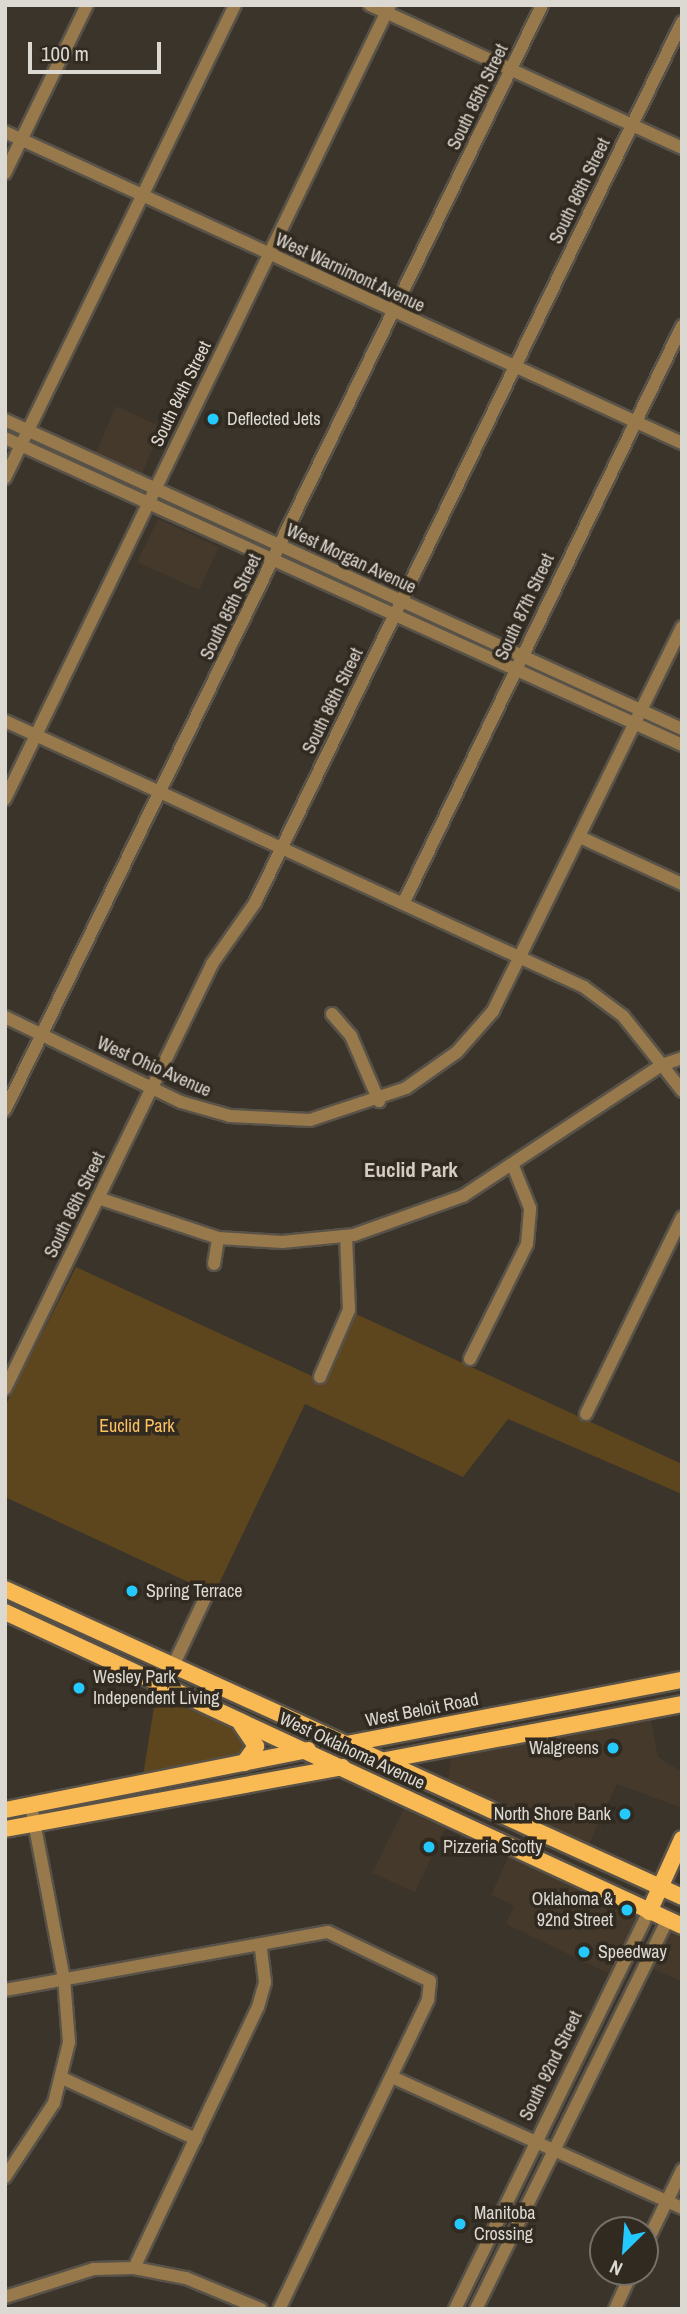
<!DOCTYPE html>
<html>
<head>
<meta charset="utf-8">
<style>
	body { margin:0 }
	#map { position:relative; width:687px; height:2314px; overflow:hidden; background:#3b342b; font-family:"Archivo Narrow",sans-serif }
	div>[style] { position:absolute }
	.built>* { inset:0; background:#44392a }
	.green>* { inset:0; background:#5d451e }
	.roads { filter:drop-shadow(2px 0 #585249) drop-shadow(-2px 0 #585249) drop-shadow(0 2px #585249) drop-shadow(0 -2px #585249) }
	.minor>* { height:12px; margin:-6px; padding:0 6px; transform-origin:6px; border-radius:6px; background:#97794b }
	.major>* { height:16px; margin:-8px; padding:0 8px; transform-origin:8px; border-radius:8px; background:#f9ba54 }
	.dots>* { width:19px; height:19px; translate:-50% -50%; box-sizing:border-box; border:4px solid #312a21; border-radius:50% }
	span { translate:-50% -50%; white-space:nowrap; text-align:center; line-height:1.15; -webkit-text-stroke:7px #312a21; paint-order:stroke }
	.street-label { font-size:18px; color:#dcd8d2 }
	.poi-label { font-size:18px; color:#dcd8d2 }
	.left { translate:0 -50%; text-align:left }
	.right { translate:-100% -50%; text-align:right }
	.park-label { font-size:18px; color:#fec162 }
	.quarter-label { font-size:21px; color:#d5ccc1; font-weight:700 }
	.frame { position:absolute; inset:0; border:7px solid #dcd8d2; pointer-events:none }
	.north { position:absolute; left:589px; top:2216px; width:70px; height:70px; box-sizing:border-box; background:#312a21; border:2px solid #757068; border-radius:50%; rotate:205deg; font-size:19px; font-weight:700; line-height:28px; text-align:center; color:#dcd8d2 }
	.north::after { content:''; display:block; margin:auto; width:24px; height:32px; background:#24c9fe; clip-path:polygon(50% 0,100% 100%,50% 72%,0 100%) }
	.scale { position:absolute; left:28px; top:42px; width:133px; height:32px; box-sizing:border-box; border:4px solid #dcd8d2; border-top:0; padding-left:9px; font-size:21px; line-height:24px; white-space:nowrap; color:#dcd8d2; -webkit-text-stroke:5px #312a21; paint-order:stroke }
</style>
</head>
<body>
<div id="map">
	<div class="built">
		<div style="clip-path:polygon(116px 406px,162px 427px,142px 473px,96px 452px)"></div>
		<div style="clip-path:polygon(158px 519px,219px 547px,199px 590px,137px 562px)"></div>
		<div style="clip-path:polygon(651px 1720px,658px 1757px,682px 1772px,682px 1808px,617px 1784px,589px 1844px,448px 1779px,451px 1757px)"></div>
		<div style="clip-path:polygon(409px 1798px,450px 1819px,415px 1892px,372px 1873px)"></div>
		<div style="clip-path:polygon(513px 1847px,649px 1912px,616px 1977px,506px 1924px,514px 1906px,491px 1895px)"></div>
		<div style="clip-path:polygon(667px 1920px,682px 1926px,682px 1982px,645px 1965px)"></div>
	</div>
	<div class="green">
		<div style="clip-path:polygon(76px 1267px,325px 1382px,356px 1314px,682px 1464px,682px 1494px,508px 1419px,463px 1477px,305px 1404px,214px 1594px,5px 1497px,5px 1406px)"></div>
		<div style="clip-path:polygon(156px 1694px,244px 1734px,246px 1755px,143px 1776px)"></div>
	</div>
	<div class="roads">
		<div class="minor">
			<div style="left:370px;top:5px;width:343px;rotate:24.6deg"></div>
			<div style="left:5px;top:132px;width:745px;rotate:24.67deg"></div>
			<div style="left:5px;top:173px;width:187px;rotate:-64deg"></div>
			<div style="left:5px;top:420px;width:744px;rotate:24.53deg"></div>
			<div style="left:5px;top:438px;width:743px;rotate:24.39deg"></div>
			<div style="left:5px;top:478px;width:526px;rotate:-64.07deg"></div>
			<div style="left:5px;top:721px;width:637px;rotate:24.67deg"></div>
			<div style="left:584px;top:987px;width:49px;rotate:36.6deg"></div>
			<div style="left:623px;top:1016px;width:63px;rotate:51.5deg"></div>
			<div style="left:662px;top:1065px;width:21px;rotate:-19deg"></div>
			<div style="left:5px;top:799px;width:882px;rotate:-64.13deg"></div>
			<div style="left:582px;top:838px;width:110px;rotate:24.7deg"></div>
			<div style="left:403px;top:904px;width:642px;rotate:-64.23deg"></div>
			<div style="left:332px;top:1014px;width:29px;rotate:49deg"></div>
			<div style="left:351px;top:1036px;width:71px;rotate:66.7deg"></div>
			<div style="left:5px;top:1017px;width:195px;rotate:25.8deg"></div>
			<div style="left:181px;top:1102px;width:51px;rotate:15.9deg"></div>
			<div style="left:230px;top:1116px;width:80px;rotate:2.9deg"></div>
			<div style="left:310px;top:1120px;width:101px;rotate:-18.4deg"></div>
			<div style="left:406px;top:1088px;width:62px;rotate:-35.2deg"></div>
			<div style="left:457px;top:1052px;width:55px;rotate:-48.7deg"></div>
			<div style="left:493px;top:1011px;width:428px;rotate:-63.8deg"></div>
			<div style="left:5px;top:1110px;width:1229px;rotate:-64.08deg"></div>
			<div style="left:98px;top:1198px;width:126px;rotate:18.4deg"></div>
			<div style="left:218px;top:1238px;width:64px;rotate:3.6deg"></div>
			<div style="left:282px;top:1242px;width:72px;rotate:-5.6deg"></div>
			<div style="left:354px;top:1235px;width:116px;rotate:-19.7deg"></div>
			<div style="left:463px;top:1196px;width:238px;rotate:-33.4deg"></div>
			<div style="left:662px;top:1065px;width:33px;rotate:52deg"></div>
			<div style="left:214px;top:1264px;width:26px;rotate:-81deg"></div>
			<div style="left:470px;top:1359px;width:128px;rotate:-63.6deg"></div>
			<div style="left:527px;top:1244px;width:36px;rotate:-85deg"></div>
			<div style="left:530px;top:1208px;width:45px;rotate:-112deg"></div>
			<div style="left:320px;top:1377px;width:73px;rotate:-66.6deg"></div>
			<div style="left:349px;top:1310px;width:74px;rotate:-92.3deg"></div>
			<div style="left:5px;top:1389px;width:473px;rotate:-64deg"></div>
			<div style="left:212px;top:964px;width:75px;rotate:-54.8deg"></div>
			<div style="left:255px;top:903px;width:979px;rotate:-64.14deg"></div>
			<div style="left:586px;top:1414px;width:219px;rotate:-64deg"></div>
			<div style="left:164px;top:1685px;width:98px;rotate:-64.7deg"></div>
			<div style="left:5px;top:1990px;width:328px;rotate:-10.2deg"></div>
			<div style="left:328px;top:1932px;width:113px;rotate:25.7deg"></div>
			<div style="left:430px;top:1981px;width:19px;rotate:96deg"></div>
			<div style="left:428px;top:2000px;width:343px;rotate:115.7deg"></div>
			<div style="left:392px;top:2077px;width:318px;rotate:24.3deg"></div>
			<div style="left:62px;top:2078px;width:147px;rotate:24.5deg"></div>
			<div style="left:5px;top:2177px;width:89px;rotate:-56.5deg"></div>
			<div style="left:54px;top:2103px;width:63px;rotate:-76.2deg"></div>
			<div style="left:69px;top:2042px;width:63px;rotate:-94.5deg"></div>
			<div style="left:64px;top:1979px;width:176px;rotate:-100.8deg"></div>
			<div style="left:645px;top:2246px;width:85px;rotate:-64deg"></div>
			<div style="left:134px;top:2268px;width:289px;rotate:-64.6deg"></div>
			<div style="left:258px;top:2007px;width:26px;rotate:-74deg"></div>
			<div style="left:265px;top:1982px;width:38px;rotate:-97deg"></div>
			<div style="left:5px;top:2297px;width:93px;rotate:-17.5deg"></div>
			<div style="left:94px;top:2269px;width:40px;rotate:-1.4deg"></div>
			<div style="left:134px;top:2268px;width:53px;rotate:10.9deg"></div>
			<div style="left:186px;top:2278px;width:81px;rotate:22.5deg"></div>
			<div style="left:455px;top:2309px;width:442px;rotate:-64deg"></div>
			<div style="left:476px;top:2309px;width:433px;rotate:-63.8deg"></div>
			<div style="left:615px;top:2309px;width:41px;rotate:-65.3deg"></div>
		</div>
		<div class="major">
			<div style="left:5px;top:1589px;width:744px;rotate:24.46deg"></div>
			<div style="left:5px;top:1612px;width:746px;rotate:24.88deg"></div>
			<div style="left:241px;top:1724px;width:27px;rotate:56deg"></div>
			<div style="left:256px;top:1746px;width:21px;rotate:125deg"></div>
			<div style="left:341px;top:1745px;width:347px;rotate:-10.8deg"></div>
			<div style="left:375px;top:1762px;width:312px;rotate:-10.7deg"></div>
			<div style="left:5px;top:1810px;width:309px;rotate:-11.2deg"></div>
			<div style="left:5px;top:1829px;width:343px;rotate:-10.4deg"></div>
			<div style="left:649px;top:1912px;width:80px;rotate:-65.7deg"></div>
		</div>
	</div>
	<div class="dots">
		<div style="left:213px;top:419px;background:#24c9fe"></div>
		<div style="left:132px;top:1591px;background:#24c9fe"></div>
		<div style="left:79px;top:1688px;background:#24c9fe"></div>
		<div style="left:613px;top:1748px;background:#24c9fe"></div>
		<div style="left:625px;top:1814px;background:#24c9fe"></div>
		<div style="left:429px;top:1847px;background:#24c9fe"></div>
		<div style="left:627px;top:1910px;background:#24c9fe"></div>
		<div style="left:584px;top:1952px;background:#24c9fe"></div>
		<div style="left:460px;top:2224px;background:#24c9fe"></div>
	</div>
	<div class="street-label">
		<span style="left:478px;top:97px;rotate:-64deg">South 85th Street</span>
		<span style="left:580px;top:191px;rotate:-64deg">South 86th Street</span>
		<span style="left:350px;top:273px;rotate:25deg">West Warnimont Avenue</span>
		<span style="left:181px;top:394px;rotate:-64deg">South 84th Street</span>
		<span style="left:351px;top:559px;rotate:25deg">West Morgan Avenue</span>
		<span style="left:231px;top:607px;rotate:-64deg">South 85th Street</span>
		<span style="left:525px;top:607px;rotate:-65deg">South 87th Street</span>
		<span style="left:333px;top:701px;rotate:-64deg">South 86th Street</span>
		<span style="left:154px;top:1067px;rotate:24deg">West Ohio Avenue</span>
		<span style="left:75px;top:1205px;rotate:-64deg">South 86th Street</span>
		<span style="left:422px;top:1710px;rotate:-11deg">West Beloit Road</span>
		<span style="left:352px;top:1751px;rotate:25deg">West Oklahoma Avenue</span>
		<span style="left:551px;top:2066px;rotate:-64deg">South 92nd Street</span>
	</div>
	<div class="poi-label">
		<span class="left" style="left:227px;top:419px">Deflected Jets</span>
		<span class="left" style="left:146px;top:1591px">Spring Terrace</span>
		<span class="left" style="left:93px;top:1688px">Wesley Park<br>Independent Living</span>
		<span class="right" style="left:599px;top:1748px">Walgreens</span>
		<span class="right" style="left:611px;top:1814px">North Shore Bank</span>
		<span class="left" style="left:443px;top:1847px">Pizzeria Scotty</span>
		<span class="right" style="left:613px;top:1910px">Oklahoma &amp;<br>92nd Street</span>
		<span class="left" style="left:598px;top:1952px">Speedway</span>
		<span class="left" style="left:474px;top:2224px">Manitoba<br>Crossing</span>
	</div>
	<div class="park-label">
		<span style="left:137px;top:1426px">Euclid Park</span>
	</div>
	<div class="quarter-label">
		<span style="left:411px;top:1170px">Euclid Park</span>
	</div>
	<div class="frame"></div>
	<div class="north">N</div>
	<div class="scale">100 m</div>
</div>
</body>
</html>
